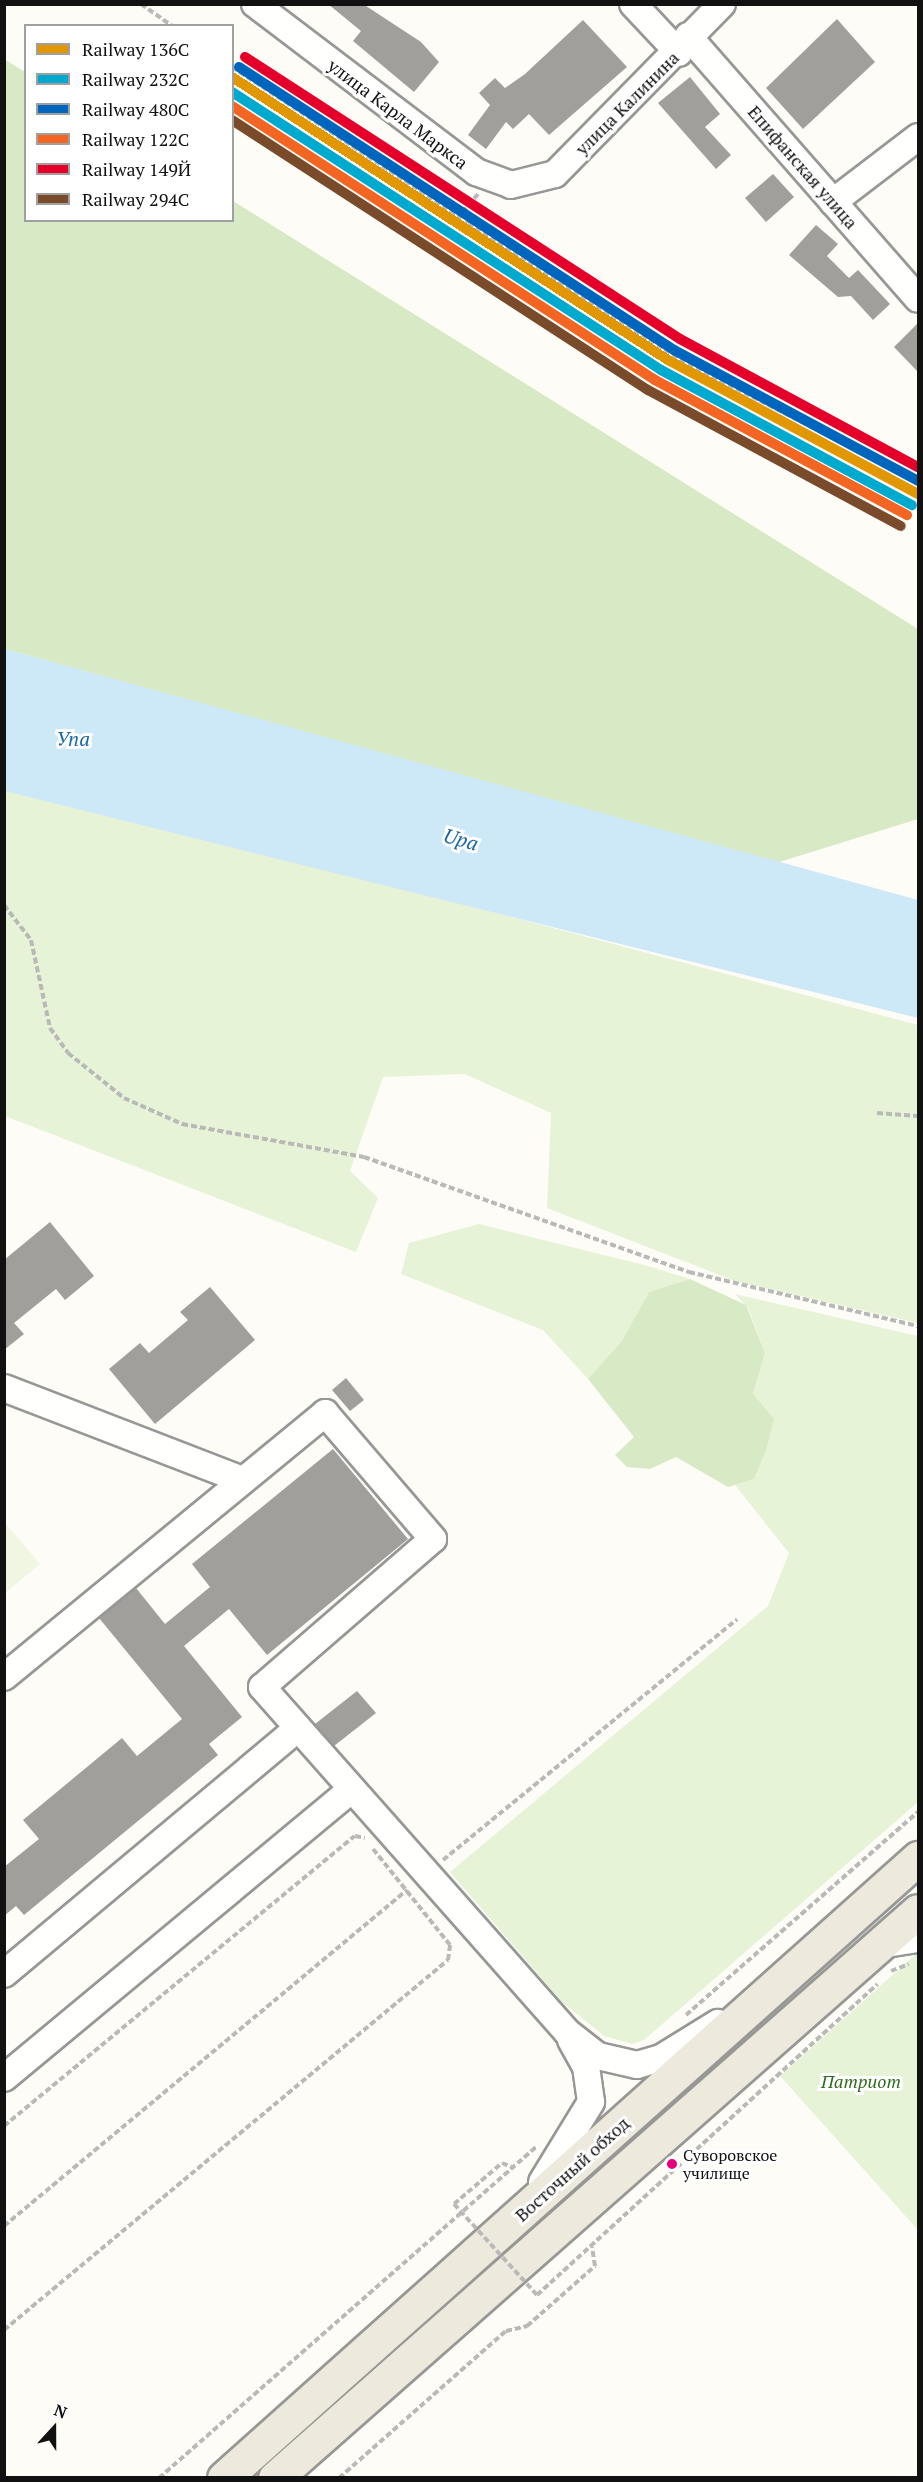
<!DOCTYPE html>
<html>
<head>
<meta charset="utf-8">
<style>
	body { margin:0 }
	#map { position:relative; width:923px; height:2482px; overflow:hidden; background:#fdfcf7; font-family:"PT Serif",serif }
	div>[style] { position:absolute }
	.green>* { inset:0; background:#e7f3d7 }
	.forest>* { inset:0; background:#d8eac5 }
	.pitch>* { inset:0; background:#f0f6e1 }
	.water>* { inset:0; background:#cde8f7 }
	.building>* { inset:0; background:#a19f9c }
	.path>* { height:4px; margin-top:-2px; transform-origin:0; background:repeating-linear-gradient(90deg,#b9b9b8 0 6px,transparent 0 9px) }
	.roads { filter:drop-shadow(2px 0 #979795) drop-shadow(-2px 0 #979795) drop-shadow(0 2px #979795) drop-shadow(0 -2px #979795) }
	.minor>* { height:26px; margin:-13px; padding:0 13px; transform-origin:13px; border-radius:13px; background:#fffffe }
	.major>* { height:33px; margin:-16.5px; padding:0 16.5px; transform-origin:16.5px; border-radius:16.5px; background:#ede9dc }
	.path-bridge>* { height:4px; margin-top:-2px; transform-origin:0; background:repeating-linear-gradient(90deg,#b9b9b8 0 6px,transparent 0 9px) }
	.rail-1>* { height:10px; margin:-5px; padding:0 5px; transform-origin:5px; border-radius:5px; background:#e09702 }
	.rail-2>* { height:10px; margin:-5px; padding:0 5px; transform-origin:5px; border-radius:5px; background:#00a9ce }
	.rail-3>* { height:10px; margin:-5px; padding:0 5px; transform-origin:5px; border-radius:5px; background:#0065bd }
	.rail-4>* { height:10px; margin:-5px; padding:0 5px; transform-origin:5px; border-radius:5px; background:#f26522 }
	.rail-5>* { height:10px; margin:-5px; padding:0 5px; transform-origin:5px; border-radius:5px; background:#e4002b }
	.rail-6>* { height:10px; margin:-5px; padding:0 5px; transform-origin:5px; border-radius:5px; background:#7a4b2a }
	.dots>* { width:16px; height:16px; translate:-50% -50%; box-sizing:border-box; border:3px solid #fff; border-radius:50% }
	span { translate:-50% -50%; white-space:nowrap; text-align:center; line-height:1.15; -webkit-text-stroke:6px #fff; paint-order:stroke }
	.bus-label { font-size:16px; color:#111 }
	.left { translate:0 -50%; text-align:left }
	.street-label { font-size:18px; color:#111 }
	.park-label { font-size:18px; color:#2f6b1f; font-style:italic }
	.water-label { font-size:20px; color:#1768a6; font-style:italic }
	.frame { position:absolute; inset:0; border:6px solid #111; pointer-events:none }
	.legend { position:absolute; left:24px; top:24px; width:210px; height:198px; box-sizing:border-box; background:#fff; border:2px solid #a0a0a0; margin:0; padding:8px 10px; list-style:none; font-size:18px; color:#111 }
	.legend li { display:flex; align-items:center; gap:12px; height:30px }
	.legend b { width:30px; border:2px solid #a0a0a0 }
	.north { position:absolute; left:24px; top:2398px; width:60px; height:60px; -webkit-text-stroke:4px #fff; paint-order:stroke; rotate:21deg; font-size:16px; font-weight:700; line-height:24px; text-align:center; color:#111 }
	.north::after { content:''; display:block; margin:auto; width:21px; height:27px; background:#111; clip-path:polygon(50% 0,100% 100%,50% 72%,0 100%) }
</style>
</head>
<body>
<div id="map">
	<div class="green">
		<div style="clip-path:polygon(4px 782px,918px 1025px,918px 1323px,735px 1281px,547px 1208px,551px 1113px,465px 1074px,383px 1077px,350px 1171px,378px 1198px,356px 1252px,5px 1116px)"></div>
		<div style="clip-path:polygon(479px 1224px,648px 1266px,690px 1279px,649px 1292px,621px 1342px,588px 1379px,543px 1330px,401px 1274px,409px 1243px)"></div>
		<div style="clip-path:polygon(735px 1294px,918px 1336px,918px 1802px,644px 2040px,632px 2044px,604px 2036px,562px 2002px,450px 1872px,768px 1606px,789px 1553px,735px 1485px,754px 1479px,753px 1395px,765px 1353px,748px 1308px)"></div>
		<div style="clip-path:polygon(918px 1952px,918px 2230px,780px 2076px)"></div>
	</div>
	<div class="forest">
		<div style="clip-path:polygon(4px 59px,25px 72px,26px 220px,232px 220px,233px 201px,918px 629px,918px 819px,776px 863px,5px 649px)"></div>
		<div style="clip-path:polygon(690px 1279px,746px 1305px,765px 1353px,753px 1394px,774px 1419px,766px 1450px,754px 1479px,728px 1487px,676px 1457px,650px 1469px,627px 1467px,615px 1455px,634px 1437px,588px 1379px,621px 1342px,649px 1292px)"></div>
	</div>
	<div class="pitch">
		<div style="clip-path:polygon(4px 1522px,40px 1564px,5px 1593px,4px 1593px)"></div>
	</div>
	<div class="water">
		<div style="clip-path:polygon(5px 649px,918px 900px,918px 1018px,5px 791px)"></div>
	</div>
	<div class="building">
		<div style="clip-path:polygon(328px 4px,363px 4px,421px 42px,439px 62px,414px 92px,353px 41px,361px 31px)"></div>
		<div style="clip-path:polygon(837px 19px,875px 62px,803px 129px,766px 88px)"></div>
		<div style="clip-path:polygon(583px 20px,627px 67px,549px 135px,529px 114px,513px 129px,506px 122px,486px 149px,468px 135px,490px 105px,479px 93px,495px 78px,505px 88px,525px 74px)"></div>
		<div style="clip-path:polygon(690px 77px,720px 114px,705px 127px,731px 155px,716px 169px,658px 103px)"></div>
		<div style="clip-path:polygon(773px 174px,794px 197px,766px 222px,745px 198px)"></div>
		<div style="clip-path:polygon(816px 225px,838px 244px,827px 256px,849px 278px,858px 270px,890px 304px,873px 320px,851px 296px,838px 297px,789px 255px)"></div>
		<div style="clip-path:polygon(918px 323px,918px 372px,894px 347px)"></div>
		<div style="clip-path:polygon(50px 1222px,94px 1276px,65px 1300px,56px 1289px,14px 1323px,24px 1334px,4px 1350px,4px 1260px)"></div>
		<div style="clip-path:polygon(210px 1287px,255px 1340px,155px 1424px,109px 1369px,140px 1343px,149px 1353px,188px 1320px,180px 1312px)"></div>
		<div style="clip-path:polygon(346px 1378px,364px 1400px,350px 1411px,332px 1390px)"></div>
		<div style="clip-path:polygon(333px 1449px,408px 1539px,267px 1655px,229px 1609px,184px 1646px,242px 1717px,209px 1744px,218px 1755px,24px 1915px,16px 1906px,4px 1916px,4px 1867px,39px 1839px,23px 1820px,122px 1738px,137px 1756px,182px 1719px,99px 1618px,136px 1588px,165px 1624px,210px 1587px,192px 1564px)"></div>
		<div style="clip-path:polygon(357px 1691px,376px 1713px,334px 1746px,315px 1724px)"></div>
	</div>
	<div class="path">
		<div style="left:141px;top:4px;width:38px;rotate:35deg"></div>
		<div style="left:232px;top:67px;width:275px;rotate:33.3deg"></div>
		<div style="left:478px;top:194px;width:23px;rotate:130deg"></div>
		<div style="left:463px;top:212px;width:12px;rotate:66deg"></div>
		<div style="left:468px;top:223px;width:261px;rotate:32.7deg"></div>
		<div style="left:688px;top:364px;width:258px;rotate:27deg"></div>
		<div style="left:4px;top:905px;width:44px;rotate:52.4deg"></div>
		<div style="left:31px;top:940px;width:90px;rotate:77.8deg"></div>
		<div style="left:50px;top:1028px;width:31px;rotate:54deg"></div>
		<div style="left:68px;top:1053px;width:72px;rotate:38.8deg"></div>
		<div style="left:124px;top:1098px;width:64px;rotate:24.1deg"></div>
		<div style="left:182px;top:1124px;width:185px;rotate:10.3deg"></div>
		<div style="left:364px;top:1157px;width:345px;rotate:19.5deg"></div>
		<div style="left:689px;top:1272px;width:235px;rotate:13.3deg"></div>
		<div style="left:877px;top:1113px;width:41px;rotate:4.2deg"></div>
		<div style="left:443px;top:1860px;width:380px;rotate:-39.3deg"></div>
		<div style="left:891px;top:1971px;width:19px;rotate:-21deg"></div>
		<div style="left:686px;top:2015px;width:308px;rotate:-41.2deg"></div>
		<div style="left:4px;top:2126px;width:455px;rotate:-39.6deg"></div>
		<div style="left:355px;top:1836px;width:10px;rotate:11deg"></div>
		<div style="left:454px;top:2204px;width:63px;rotate:-40.5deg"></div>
		<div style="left:502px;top:2163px;width:11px;rotate:22deg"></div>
		<div style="left:4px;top:2226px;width:525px;rotate:-39.82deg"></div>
		<div style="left:537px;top:2295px;width:461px;rotate:-42.4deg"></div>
		<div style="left:4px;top:2330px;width:578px;rotate:-39.81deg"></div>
		<div style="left:448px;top:1960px;width:15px;rotate:-82deg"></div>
		<div style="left:450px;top:1945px;width:123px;rotate:-128.7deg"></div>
		<div style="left:159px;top:2478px;width:502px;rotate:-41.28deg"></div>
		<div style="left:339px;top:2478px;width:222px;rotate:-41.4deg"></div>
		<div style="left:506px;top:2331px;width:22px;rotate:-13deg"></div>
		<div style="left:527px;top:2326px;width:91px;rotate:-41.4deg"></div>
		<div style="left:595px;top:2266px;width:19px;rotate:-99deg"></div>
	</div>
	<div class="roads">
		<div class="minor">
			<div style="left:255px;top:4px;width:278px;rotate:37.2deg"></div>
			<div style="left:476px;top:172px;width:37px;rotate:20deg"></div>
			<div style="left:511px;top:185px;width:45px;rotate:-14deg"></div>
			<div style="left:555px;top:174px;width:238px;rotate:-45.5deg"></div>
			<div style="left:633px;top:4px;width:67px;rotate:46.8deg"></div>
			<div style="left:688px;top:36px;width:349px;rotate:48.8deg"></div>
			<div style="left:833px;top:202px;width:107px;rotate:-37.4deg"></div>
			<div style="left:4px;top:1388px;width:256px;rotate:21.1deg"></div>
			<div style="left:4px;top:1677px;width:416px;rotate:-39.4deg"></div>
			<div style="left:325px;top:1413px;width:166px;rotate:49.4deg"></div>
			<div style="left:433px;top:1539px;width:226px;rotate:139.1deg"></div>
			<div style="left:262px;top:1687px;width:460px;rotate:48.5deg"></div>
			<div style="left:567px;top:2032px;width:39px;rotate:38deg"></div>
			<div style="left:598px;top:2056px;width:40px;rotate:13deg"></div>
			<div style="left:637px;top:2065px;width:25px;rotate:-16deg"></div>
			<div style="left:661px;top:2058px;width:67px;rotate:-31.6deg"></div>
			<div style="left:880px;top:1945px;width:38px;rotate:-9deg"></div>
			<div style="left:4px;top:1974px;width:383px;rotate:-39.9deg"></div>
			<div style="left:4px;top:2078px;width:452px;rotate:-39.7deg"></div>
			<div style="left:542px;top:2182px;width:94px;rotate:-58.5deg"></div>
			<div style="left:591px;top:2102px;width:35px;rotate:-98deg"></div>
			<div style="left:586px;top:2067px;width:31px;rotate:-119deg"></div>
		</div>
		<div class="major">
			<div style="left:224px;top:2478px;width:931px;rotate:-41.78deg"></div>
			<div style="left:275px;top:2478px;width:857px;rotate:-41.41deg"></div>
		</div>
	</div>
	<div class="path-bridge">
		<div style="left:454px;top:2204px;width:123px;rotate:47.6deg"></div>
	</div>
	<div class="rail-1">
		<div style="left:232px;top:77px;width:520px;rotate:32.99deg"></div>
		<div style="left:668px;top:360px;width:284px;rotate:28.2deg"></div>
	</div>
	<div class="rail-2">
		<div style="left:232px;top:92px;width:511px;rotate:32.94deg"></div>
		<div style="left:661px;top:370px;width:285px;rotate:28.3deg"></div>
	</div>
	<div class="rail-3">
		<div style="left:239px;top:67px;width:519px;rotate:33.05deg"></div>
		<div style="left:674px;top:350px;width:277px;rotate:28.2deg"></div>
	</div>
	<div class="rail-4">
		<div style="left:232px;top:106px;width:504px;rotate:32.93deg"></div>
		<div style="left:655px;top:380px;width:286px;rotate:28.2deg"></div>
	</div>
	<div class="rail-5">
		<div style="left:245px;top:57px;width:518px;rotate:32.95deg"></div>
		<div style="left:680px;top:339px;width:270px;rotate:28.3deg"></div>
	</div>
	<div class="rail-6">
		<div style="left:232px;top:120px;width:496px;rotate:33deg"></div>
		<div style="left:648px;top:390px;width:287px;rotate:28.3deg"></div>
	</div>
	<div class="dots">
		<div style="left:672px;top:2164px;background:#e5007d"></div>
	</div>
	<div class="bus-label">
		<span class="left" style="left:683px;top:2164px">Суворовское<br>училище</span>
	</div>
	<div class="street-label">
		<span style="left:627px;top:103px;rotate:-45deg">улица Калинина</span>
		<span style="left:398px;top:114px;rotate:37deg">улица Карла Маркса</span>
		<span style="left:803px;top:167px;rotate:49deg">Епифанская улица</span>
		<span style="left:572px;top:2169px;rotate:-42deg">Восточный обход</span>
	</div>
	<div class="park-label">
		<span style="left:861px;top:2081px">Патриот</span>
	</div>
	<div class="water-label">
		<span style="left:73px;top:738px">Упа</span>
		<span style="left:461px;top:839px;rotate:16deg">Upa</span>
	</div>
	<div class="frame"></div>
	<ul class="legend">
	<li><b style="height:8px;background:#e09702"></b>Railway 136С</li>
	<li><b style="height:8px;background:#00a9ce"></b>Railway 232C</li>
	<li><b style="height:8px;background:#0065bd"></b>Railway 480С</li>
	<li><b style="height:8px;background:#f26522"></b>Railway 122С</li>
	<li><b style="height:8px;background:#e4002b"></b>Railway 149Й</li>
	<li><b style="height:8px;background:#7a4b2a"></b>Railway 294С</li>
	</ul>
	<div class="north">N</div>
</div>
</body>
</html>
